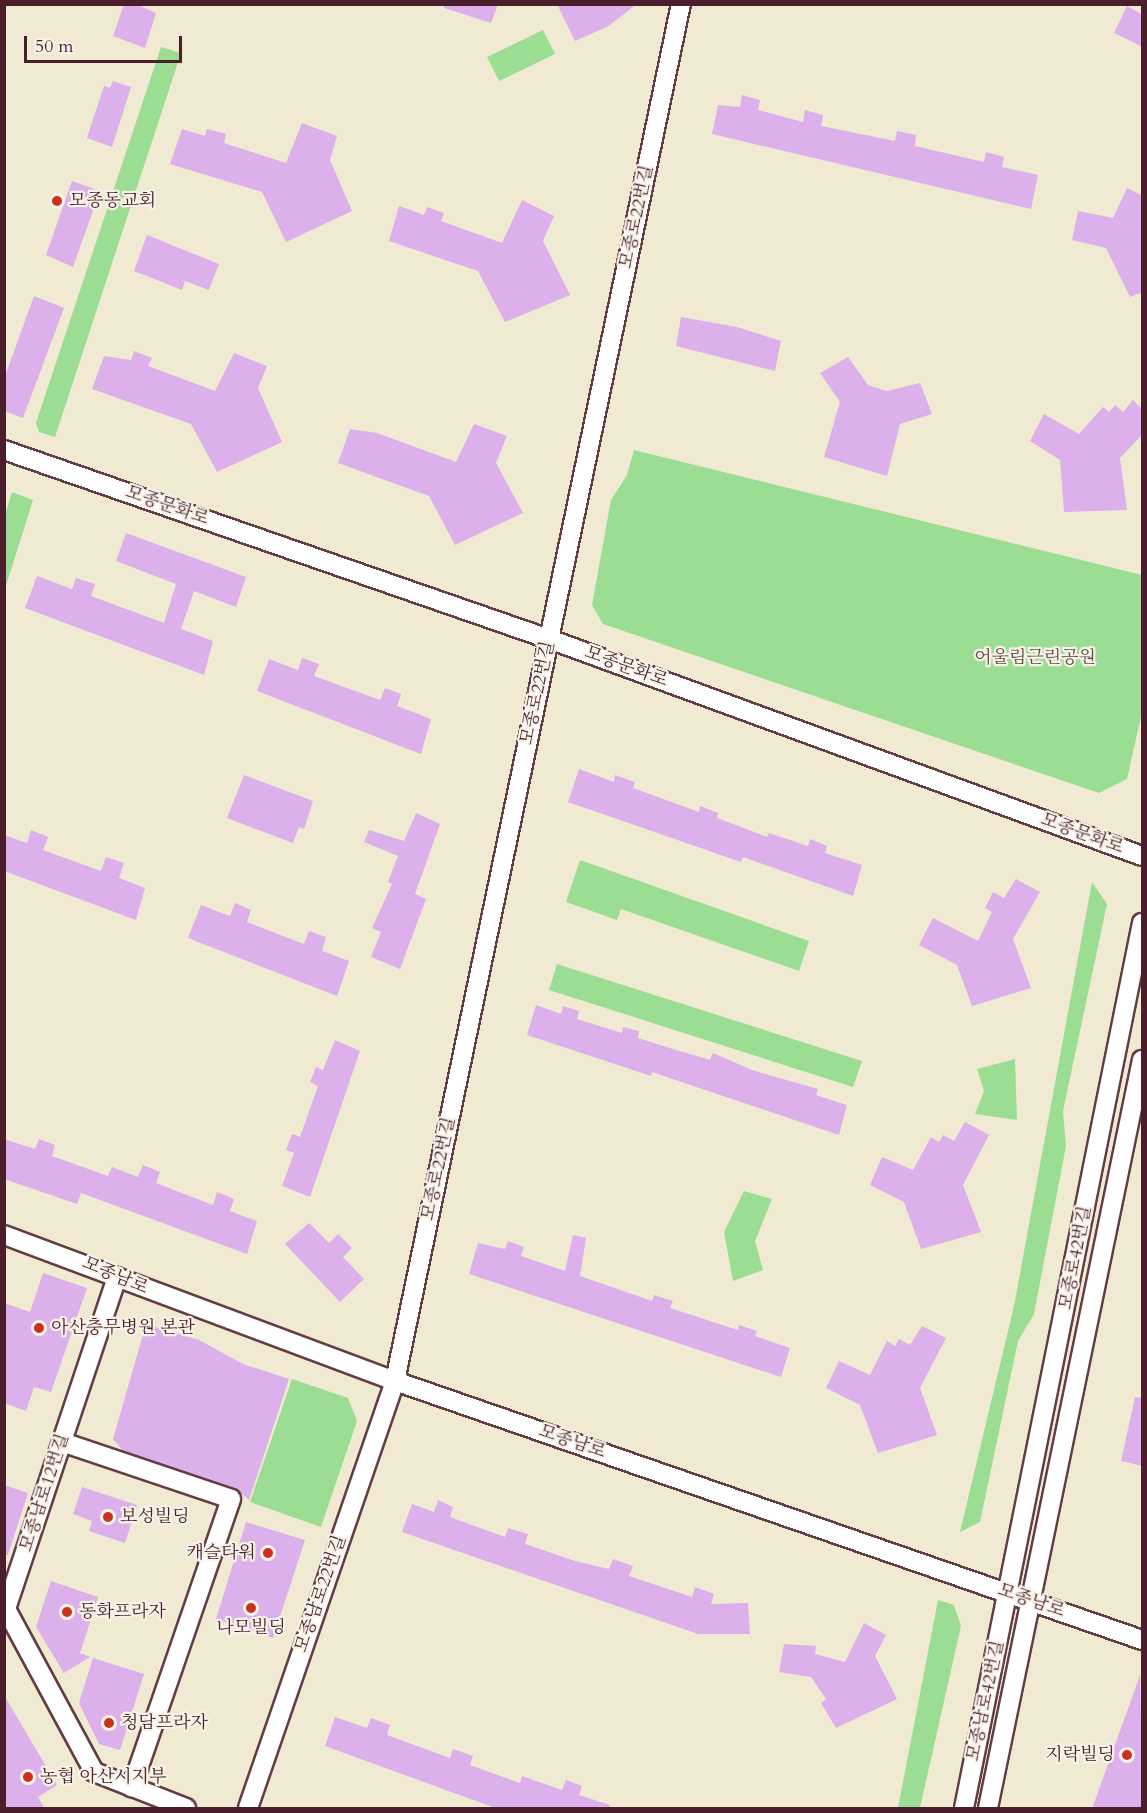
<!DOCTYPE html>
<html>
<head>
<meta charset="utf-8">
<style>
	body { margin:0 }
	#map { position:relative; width:1147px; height:1813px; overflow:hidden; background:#f0ead2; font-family:Cardo,"Noto Serif KR",serif }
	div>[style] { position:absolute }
	.green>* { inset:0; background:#9cdd94 }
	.building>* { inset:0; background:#dbb0eb }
	.roads { filter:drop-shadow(2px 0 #633d44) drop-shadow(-2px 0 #633d44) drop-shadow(0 2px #633d44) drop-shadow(0 -2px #633d44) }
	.minor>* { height:18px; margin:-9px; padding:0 9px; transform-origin:9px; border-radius:9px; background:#fff }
	.dots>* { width:16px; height:16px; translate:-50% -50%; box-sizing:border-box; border:3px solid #f7f3e8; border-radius:50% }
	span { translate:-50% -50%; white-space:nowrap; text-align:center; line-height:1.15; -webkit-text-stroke:4.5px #f7f3e8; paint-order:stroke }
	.poi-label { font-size:18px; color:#4a1f2b }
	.left { translate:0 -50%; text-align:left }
	.right { translate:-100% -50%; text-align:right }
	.street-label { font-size:18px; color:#4a1f2b }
	.park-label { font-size:18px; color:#5e4e45 }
	.frame { position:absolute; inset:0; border:6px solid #4a1f2b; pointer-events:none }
	.scale { position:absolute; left:24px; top:36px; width:158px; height:27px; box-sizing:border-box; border:3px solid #4a1f2b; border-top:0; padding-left:8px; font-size:18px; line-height:21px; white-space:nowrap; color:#4a1f2b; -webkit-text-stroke:4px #f7f3e8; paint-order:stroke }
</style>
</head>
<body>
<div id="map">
	<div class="green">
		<div style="clip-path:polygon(543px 30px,555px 54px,499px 81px,487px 57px)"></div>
		<div style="clip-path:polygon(161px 47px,181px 53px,55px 437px,39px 432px,36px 423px)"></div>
		<div style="clip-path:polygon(634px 450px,1142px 575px,1142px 712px,1127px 779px,1099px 793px,603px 624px,592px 605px,611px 500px,627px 475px)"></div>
		<div style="clip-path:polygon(12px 492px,33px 500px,5px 589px,5px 515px)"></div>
		<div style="clip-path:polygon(580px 860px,809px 941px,799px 971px,621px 909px,617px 920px,566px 902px)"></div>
		<div style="clip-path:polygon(1092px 882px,1107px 904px,1063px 1111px,1066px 1146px,1034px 1314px,1018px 1341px,980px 1522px,960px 1532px,1014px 1306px)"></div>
		<div style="clip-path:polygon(557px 964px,862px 1061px,853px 1087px,549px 990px)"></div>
		<div style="clip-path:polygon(1015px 1059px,1017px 1120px,975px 1114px,984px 1091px,977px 1069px)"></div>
		<div style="clip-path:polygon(744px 1191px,772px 1199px,755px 1241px,763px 1270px,733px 1281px,724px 1232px)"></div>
		<div style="clip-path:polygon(292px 1379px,348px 1398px,357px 1421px,321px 1527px,250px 1502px)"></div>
		<div style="clip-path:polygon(938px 1600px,954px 1605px,961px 1626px,920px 1808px,898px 1808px)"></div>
	</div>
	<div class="building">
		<div style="clip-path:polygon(124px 4px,136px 4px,156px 13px,145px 48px,113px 36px)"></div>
		<div style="clip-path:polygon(445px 4px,498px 4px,491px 23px,444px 8px)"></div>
		<div style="clip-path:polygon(557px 4px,637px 4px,607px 27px,575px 41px)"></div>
		<div style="clip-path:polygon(1127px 6px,1143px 15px,1143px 47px,1114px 33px)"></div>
		<div style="clip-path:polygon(113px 81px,131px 87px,112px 147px,87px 138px,104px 86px,110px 88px)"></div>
		<div style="clip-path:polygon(742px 95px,760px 100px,758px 110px,803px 122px,805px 110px,823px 115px,821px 126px,895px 141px,897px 131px,916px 135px,915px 146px,984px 162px,986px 152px,1004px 157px,1002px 167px,1038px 175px,1031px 209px,712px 134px,718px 105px,740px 107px)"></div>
		<div style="clip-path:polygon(302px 123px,337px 136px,330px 160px,352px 211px,286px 242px,262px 192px,170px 164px,182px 129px,205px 136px,207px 129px,226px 134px,224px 143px,286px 163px)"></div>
		<div style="clip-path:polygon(72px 181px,100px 191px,73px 267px,46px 255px)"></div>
		<div style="clip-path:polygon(1127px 188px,1143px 196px,1143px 292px,1130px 297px,1106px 248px,1072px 240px,1078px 211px,1113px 218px)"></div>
		<div style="clip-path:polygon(522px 200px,554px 216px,543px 241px,570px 295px,505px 322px,478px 271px,389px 241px,399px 206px,424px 215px,427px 207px,444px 213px,441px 221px,502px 243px)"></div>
		<div style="clip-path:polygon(147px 235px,219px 264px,209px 290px,185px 281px,182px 290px,134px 271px)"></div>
		<div style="clip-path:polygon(34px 296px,64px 308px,23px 418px,4px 411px,4px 379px)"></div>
		<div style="clip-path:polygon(681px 317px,737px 327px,781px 341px,775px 371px,676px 346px)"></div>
		<div style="clip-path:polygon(134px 351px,152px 358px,148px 366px,215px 391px,234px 353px,267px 366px,258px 388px,282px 442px,217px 472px,191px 424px,92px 389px,104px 356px,131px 360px)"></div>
		<div style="clip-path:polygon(848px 357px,868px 385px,887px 391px,920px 383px,932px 414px,900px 424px,887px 476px,824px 457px,840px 402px,820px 373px)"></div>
		<div style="clip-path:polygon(1133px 400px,1143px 410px,1143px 434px,1120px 458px,1127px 510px,1064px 512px,1060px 460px,1030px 441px,1044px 414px,1079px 434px,1103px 407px,1109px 412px,1115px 405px,1123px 412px)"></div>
		<div style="clip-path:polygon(474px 424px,507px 436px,496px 463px,523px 513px,455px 545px,429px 496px,338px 463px,350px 429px,377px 433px,456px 462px)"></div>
		<div style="clip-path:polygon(126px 533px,246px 577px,236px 607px,194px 591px,181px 629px,213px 641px,204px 675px,25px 608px,37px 576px,72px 589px,76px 578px,95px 584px,91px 596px,164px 623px,176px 584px,116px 561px)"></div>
		<div style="clip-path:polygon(302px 658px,319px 664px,314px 676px,380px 700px,385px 688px,401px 694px,397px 706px,431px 719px,421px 754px,257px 691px,269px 659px,298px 670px)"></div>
		<div style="clip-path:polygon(579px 769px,614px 782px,615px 775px,635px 782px,633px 788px,699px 812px,700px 806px,718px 813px,717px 818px,767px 837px,769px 833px,808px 846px,810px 839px,827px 846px,825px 853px,862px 865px,853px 896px,743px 857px,741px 862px,568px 802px)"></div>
		<div style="clip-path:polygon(244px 775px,313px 801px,304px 829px,299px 827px,293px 843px,227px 818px)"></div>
		<div style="clip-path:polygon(416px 813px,440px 824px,415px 894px,426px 899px,400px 969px,371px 957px,381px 932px,372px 928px,392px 884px,388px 882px,398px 856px,364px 842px,369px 830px,404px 841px)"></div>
		<div style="clip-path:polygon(31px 830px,48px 837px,43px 850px,101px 871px,106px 857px,124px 863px,119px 878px,145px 888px,136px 920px,4px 871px,4px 835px,27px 843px)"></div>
		<div style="clip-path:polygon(1016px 879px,1040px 892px,1013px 939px,1031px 988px,972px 1006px,957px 965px,919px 945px,933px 918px,978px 941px,992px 912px,985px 908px,993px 892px,1004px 898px)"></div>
		<div style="clip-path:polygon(235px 903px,251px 910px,247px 922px,304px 944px,309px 931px,326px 937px,322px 951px,349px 961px,337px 996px,188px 938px,201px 905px,230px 916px)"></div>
		<div style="clip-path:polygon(536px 1005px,561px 1014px,563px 1006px,579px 1011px,577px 1019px,622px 1033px,623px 1027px,639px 1031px,638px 1038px,676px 1050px,710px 1060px,713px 1053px,752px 1070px,818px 1089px,816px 1095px,847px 1105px,839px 1135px,652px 1072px,651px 1076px,527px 1035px)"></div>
		<div style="clip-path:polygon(335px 1040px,360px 1051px,310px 1197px,282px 1186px,294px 1153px,286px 1150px,292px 1134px,300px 1137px,318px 1086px,310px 1082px,316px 1067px,323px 1070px)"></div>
		<div style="clip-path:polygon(965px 1122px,989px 1135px,963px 1185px,981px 1232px,921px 1249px,904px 1202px,870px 1185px,882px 1157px,913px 1170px,931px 1137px,939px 1142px,943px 1135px,954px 1141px)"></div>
		<div style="clip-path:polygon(4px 1139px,35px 1149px,39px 1139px,55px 1145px,52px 1156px,108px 1176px,112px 1167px,138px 1177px,143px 1165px,160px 1172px,156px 1183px,213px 1205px,217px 1192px,234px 1199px,230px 1211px,257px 1221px,247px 1254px,81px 1193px,77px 1204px,4px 1179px)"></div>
		<div style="clip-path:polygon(309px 1223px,329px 1243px,338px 1234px,352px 1248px,343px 1257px,364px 1279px,340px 1302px,285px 1244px)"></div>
		<div style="clip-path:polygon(573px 1235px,586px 1238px,580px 1276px,652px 1301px,654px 1295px,673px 1301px,670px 1308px,738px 1330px,739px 1325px,757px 1331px,755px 1336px,790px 1348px,781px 1377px,469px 1274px,478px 1243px,505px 1249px,508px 1241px,524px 1247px,521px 1256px,565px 1271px)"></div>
		<div style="clip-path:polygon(43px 1273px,87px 1288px,51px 1392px,34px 1387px,26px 1411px,4px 1403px,4px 1303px,30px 1312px)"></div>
		<div style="clip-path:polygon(922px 1326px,946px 1338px,920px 1388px,937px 1435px,878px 1453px,860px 1405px,826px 1388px,839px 1361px,870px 1375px,887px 1341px,895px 1346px,899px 1339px,910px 1345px)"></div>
		<div style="clip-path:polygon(155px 1327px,199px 1340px,243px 1364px,289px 1379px,249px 1500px,235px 1488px,123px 1451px,113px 1439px,144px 1331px)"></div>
		<div style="clip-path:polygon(1135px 1397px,1143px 1398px,1143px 1466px,1121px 1461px)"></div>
		<div style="clip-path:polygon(4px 1485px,28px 1493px,8px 1555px,4px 1555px)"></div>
		<div style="clip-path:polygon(82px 1487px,137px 1505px,125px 1543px,89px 1531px,92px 1521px,73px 1514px)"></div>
		<div style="clip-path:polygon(438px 1500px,453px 1507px,450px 1517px,505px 1537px,508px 1528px,528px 1534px,525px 1544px,575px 1561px,609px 1569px,613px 1559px,633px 1566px,629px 1576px,692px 1597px,695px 1587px,714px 1594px,711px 1604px,748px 1603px,750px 1634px,698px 1634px,402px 1532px,412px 1504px,434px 1512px)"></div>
		<div style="clip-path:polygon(246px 1522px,305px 1540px,273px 1638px,216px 1619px)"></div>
		<div style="clip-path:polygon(51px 1581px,98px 1597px,80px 1653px,90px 1657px,64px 1673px,36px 1627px)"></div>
		<div style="clip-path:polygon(864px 1623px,886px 1635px,875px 1656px,897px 1699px,836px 1728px,821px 1703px,826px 1699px,811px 1677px,779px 1672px,784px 1644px,816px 1646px,815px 1654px,845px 1662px)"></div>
		<div style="clip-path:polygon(93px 1658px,144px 1674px,120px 1750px,99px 1744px,79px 1703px)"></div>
		<div style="clip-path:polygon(1140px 1675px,1143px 1809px,1092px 1809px)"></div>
		<div style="clip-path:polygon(4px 1695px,57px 1785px,38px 1797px,45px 1809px,4px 1809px)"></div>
		<div style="clip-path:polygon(335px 1717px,367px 1728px,371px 1718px,390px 1725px,387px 1735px,450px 1758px,453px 1749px,473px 1756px,470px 1765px,520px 1783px,522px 1776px,562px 1790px,566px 1780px,582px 1786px,579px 1795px,610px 1805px,609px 1809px,498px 1809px,325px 1746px)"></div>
	</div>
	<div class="roads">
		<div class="minor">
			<div style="left:4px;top:450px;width:577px;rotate:19.13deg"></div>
			<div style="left:549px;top:639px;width:631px;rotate:20.1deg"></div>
			<div style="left:4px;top:1235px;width:417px;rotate:20.5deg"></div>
			<div style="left:395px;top:1381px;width:791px;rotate:19.12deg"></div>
			<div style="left:117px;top:1277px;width:350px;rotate:108.5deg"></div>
			<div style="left:6px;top:1609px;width:185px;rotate:61.6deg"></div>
			<div style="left:94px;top:1772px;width:99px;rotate:21.4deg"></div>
			<div style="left:62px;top:1442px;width:178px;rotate:18.6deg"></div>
			<div style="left:231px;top:1499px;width:305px;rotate:109deg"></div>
			<div style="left:248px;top:1808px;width:452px;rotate:-71deg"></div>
			<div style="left:395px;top:1381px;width:1406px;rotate:-78.27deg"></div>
			<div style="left:964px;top:1808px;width:903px;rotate:-78.63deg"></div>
			<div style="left:988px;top:1808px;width:764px;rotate:-78.37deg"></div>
		</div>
	</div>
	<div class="dots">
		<div style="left:57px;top:201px;background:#c8321e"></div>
		<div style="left:39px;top:1328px;background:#c8321e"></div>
		<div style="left:108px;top:1517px;background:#c8321e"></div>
		<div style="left:268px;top:1553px;background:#c8321e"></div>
		<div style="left:251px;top:1608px;background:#c8321e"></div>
		<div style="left:67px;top:1612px;background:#c8321e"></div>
		<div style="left:109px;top:1723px;background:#c8321e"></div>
		<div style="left:1127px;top:1755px;background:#c8321e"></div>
		<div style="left:28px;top:1777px;background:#c8321e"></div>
	</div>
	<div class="poi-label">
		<span class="left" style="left:69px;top:201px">모종동교회</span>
		<span class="left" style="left:51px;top:1328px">아산충무병원 본관</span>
		<span class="left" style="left:120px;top:1517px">보성빌딩</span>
		<span class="right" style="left:256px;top:1553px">캐슬타워</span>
		<span class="left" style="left:79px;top:1612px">동화프라자</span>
		<span style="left:251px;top:1628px">나모빌딩</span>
		<span class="left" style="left:121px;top:1723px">청담프라자</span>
		<span class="right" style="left:1115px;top:1755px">지락빌딩</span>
		<span class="left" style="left:40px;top:1777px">농협 아산시지부</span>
	</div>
	<div class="street-label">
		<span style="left:637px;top:217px;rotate:-78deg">모종로22번길</span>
		<span style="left:167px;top:506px;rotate:19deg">모종문화로</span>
		<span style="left:626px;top:667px;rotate:20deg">모종문화로</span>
		<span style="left:538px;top:693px;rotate:-78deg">모종로22번길</span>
		<span style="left:1082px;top:834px;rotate:20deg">모종문화로</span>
		<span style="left:439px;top:1169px;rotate:-78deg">모종로22번길</span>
		<span style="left:1076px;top:1258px;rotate:-79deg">모종로42번길</span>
		<span style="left:115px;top:1276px;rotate:23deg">모종남로</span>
		<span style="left:572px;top:1442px;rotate:19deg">모종남로</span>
		<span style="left:45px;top:1493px;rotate:-72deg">모종남로12번길</span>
		<span style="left:321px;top:1594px;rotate:-71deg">모종남로22번길</span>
		<span style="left:1031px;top:1601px;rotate:19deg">모종남로</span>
		<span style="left:986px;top:1701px;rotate:-78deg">모종남로42번길</span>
	</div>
	<div class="park-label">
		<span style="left:1035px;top:658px">어울림근린공원</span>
	</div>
	<div class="frame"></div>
	<div class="scale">50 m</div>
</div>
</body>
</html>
